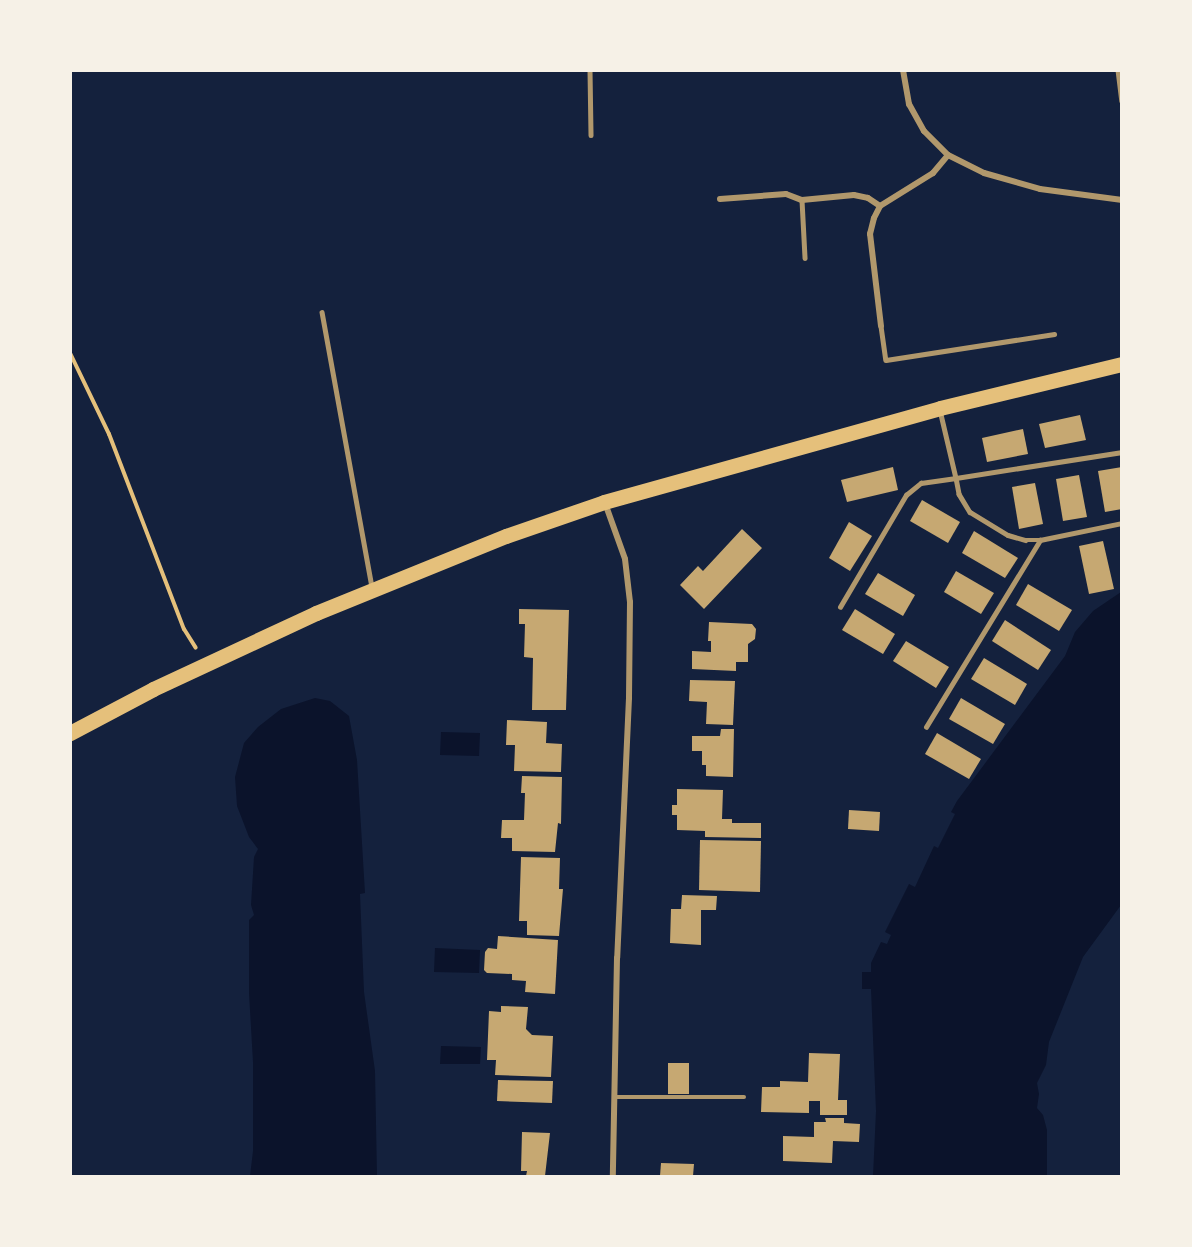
<!DOCTYPE html>
<html>
<head>
<meta charset="utf-8">
<style>
	body { margin:0 }
	#map { position:relative; width:1192px; height:1247px; overflow:hidden; background:#14213d; font-family:Poppins,sans-serif }
	div>[style] { position:absolute }
	.water>* { inset:0; background:#0b132b }
	.building>* { inset:0; background:#c6a872 }
	.path>* { height:4px; margin:-2px; padding:0 2px; transform-origin:2px; border-radius:2px; background:#e5c07b }
	.service>* { height:4.5px; margin:-2.25px; padding:0 2.25px; transform-origin:2.25px; border-radius:2.25px; background:#b1986c }
	.minor>* { height:6px; margin:-3px; padding:0 3px; transform-origin:3px; border-radius:3px; background:#b1986c }
	.primary>* { height:15px; margin:-7.5px; padding:0 7.5px; transform-origin:7.5px; border-radius:7.5px; background:#e5c07b }
	span { translate:-50% -50%; white-space:nowrap; text-align:center; line-height:1.15; -webkit-text-stroke:5px #f6f1e7; paint-order:stroke }
	.frame { position:absolute; inset:0; border:72px solid #f6f1e7; pointer-events:none }
</style>
</head>
<body>
<div id="map">
	<div class="water">
		<div style="clip-path:polygon(1121px 592px,1121px 905px,1083px 957px,1049px 1042px,1046px 1065px,1037px 1083px,1039px 1094px,1037px 1108px,1043px 1115px,1047px 1130px,1047px 1176px,873px 1176px,876px 1111px,871px 989px,862px 989px,862px 972px,871px 972px,871px 963px,881px 942px,887px 944px,891px 935px,885px 932px,909px 884px,915px 887px,934px 846px,938px 848px,955px 814px,951px 812px,957px 801px,1065px 656px,1075px 632px,1093px 611px)"></div>
		<div style="clip-path:polygon(315px 698px,330px 701px,349px 716px,357px 760px,365px 893px,360px 894px,364px 992px,375px 1071px,377px 1176px,250px 1176px,253px 1151px,253px 1062px,249px 993px,249px 920px,254px 915px,251px 905px,254px 857px,258px 849px,249px 837px,237px 806px,235px 777px,244px 743px,258px 727px,281px 709px)"></div>
		<div style="clip-path:polygon(441px 732px,480px 733px,479px 756px,440px 755px)"></div>
		<div style="clip-path:polygon(435px 948px,480px 950px,479px 973px,434px 972px)"></div>
		<div style="clip-path:polygon(441px 1046px,481px 1047px,480px 1064px,440px 1064px)"></div>
	</div>
	<div class="building">
		<div style="clip-path:polygon(1080px 415px,1086px 440px,1045px 448px,1039px 424px)"></div>
		<div style="clip-path:polygon(1023px 429px,1028px 454px,987px 462px,982px 438px)"></div>
		<div style="clip-path:polygon(893px 467px,898px 490px,847px 502px,841px 480px)"></div>
		<div style="clip-path:polygon(1122px 467px,1122px 509px,1105px 512px,1098px 471px)"></div>
		<div style="clip-path:polygon(1079px 475px,1087px 517px,1063px 521px,1056px 479px)"></div>
		<div style="clip-path:polygon(1035px 483px,1043px 524px,1019px 529px,1012px 487px)"></div>
		<div style="clip-path:polygon(922px 500px,960px 522px,948px 543px,910px 521px)"></div>
		<div style="clip-path:polygon(849px 522px,872px 536px,850px 571px,829px 558px)"></div>
		<div style="clip-path:polygon(742px 529px,762px 548px,704px 609px,680px 585px,698px 566px,703px 571px)"></div>
		<div style="clip-path:polygon(974px 531px,1018px 558px,1005px 578px,962px 553px)"></div>
		<div style="clip-path:polygon(1103px 541px,1114px 589px,1089px 594px,1079px 546px)"></div>
		<div style="clip-path:polygon(956px 571px,994px 593px,981px 614px,944px 592px)"></div>
		<div style="clip-path:polygon(878px 573px,915px 595px,903px 616px,865px 594px)"></div>
		<div style="clip-path:polygon(1028px 584px,1072px 610px,1059px 631px,1016px 605px)"></div>
		<div style="clip-path:polygon(519px 609px,569px 610px,566px 710px,532px 710px,533px 658px,524px 657px,525px 624px,519px 624px)"></div>
		<div style="clip-path:polygon(855px 609px,895px 634px,883px 654px,842px 630px)"></div>
		<div style="clip-path:polygon(1005px 620px,1051px 650px,1038px 670px,992px 641px)"></div>
		<div style="clip-path:polygon(709px 622px,752px 624px,756px 629px,755px 639px,748px 644px,748px 662px,736px 662px,736px 671px,692px 669px,692px 651px,711px 652px,711px 641px,708px 641px)"></div>
		<div style="clip-path:polygon(906px 641px,949px 667px,936px 688px,893px 661px)"></div>
		<div style="clip-path:polygon(984px 658px,1027px 684px,1015px 705px,971px 679px)"></div>
		<div style="clip-path:polygon(690px 680px,735px 681px,733px 725px,706px 724px,707px 702px,689px 701px)"></div>
		<div style="clip-path:polygon(961px 698px,1005px 724px,993px 744px,949px 719px)"></div>
		<div style="clip-path:polygon(507px 720px,547px 722px,546px 743px,562px 744px,561px 772px,514px 771px,515px 745px,506px 745px)"></div>
		<div style="clip-path:polygon(721px 729px,734px 729px,733px 777px,706px 776px,706px 765px,702px 765px,702px 751px,692px 751px,692px 736px,720px 736px)"></div>
		<div style="clip-path:polygon(937px 733px,981px 759px,969px 779px,925px 754px)"></div>
		<div style="clip-path:polygon(522px 776px,562px 777px,561px 824px,558px 823px,555px 852px,512px 851px,512px 838px,501px 838px,502px 820px,524px 820px,525px 793px,521px 793px)"></div>
		<div style="clip-path:polygon(677px 789px,723px 790px,722px 819px,732px 819px,732px 823px,761px 823px,761px 838px,705px 837px,705px 831px,677px 830px,677px 815px,672px 815px,672px 805px,677px 805px)"></div>
		<div style="clip-path:polygon(849px 810px,880px 812px,879px 831px,848px 829px)"></div>
		<div style="clip-path:polygon(700px 840px,761px 841px,760px 892px,699px 890px)"></div>
		<div style="clip-path:polygon(521px 857px,560px 858px,559px 889px,563px 889px,559px 936px,527px 935px,527px 921px,519px 921px)"></div>
		<div style="clip-path:polygon(682px 895px,717px 896px,716px 910px,701px 910px,701px 945px,670px 943px,671px 909px,681px 909px)"></div>
		<div style="clip-path:polygon(498px 936px,558px 940px,555px 994px,525px 992px,526px 981px,512px 980px,512px 974px,487px 973px,484px 970px,485px 952px,488px 948px,497px 949px)"></div>
		<div style="clip-path:polygon(501px 1006px,528px 1007px,526px 1029px,532px 1035px,553px 1036px,551px 1077px,495px 1075px,496px 1060px,487px 1060px,489px 1011px,501px 1012px)"></div>
		<div style="clip-path:polygon(809px 1053px,840px 1054px,838px 1100px,847px 1100px,847px 1115px,820px 1115px,820px 1101px,809px 1101px,809px 1113px,761px 1112px,762px 1087px,780px 1087px,780px 1081px,808px 1082px)"></div>
		<div style="clip-path:polygon(668px 1063px,689px 1063px,689px 1094px,668px 1094px)"></div>
		<div style="clip-path:polygon(498px 1080px,553px 1081px,552px 1103px,497px 1101px)"></div>
		<div style="clip-path:polygon(825px 1118px,844px 1118px,844px 1123px,860px 1124px,859px 1142px,833px 1141px,832px 1163px,783px 1161px,783px 1136px,814px 1137px,814px 1122px,826px 1122px)"></div>
		<div style="clip-path:polygon(522px 1132px,550px 1133px,545px 1176px,526px 1176px,527px 1171px,521px 1171px)"></div>
		<div style="clip-path:polygon(661px 1163px,694px 1164px,693px 1176px,660px 1176px)"></div>
	</div>
	<div class="path">
		<div style="left:70px;top:353px;width:90px;rotate:64.3deg"></div>
		<div style="left:109px;top:434px;width:209px;rotate:69deg"></div>
		<div style="left:184px;top:629px;width:22px;rotate:58deg"></div>
	</div>
	<div class="service">
		<div style="left:590px;top:70px;width:65px;rotate:89.1deg"></div>
		<div style="left:1118px;top:70px;width:31px;rotate:83deg"></div>
		<div style="left:802px;top:200px;width:58px;rotate:87deg"></div>
		<div style="left:322px;top:312px;width:279px;rotate:79.7deg"></div>
		<div style="left:881px;top:326px;width:34px;rotate:82deg"></div>
		<div style="left:886px;top:360px;width:170px;rotate:-8.8deg"></div>
		<div style="left:940px;top:410px;width:70px;rotate:76.8deg"></div>
		<div style="left:956px;top:478px;width:168px;rotate:-8.9deg"></div>
		<div style="left:840px;top:607px;width:130px;rotate:-59.5deg"></div>
		<div style="left:906px;top:495px;width:19px;rotate:-39deg"></div>
		<div style="left:921px;top:483px;width:35px;rotate:-8deg"></div>
		<div style="left:956px;top:478px;width:16px;rotate:79deg"></div>
		<div style="left:959px;top:494px;width:21px;rotate:59deg"></div>
		<div style="left:970px;top:512px;width:44px;rotate:31.2deg"></div>
		<div style="left:1008px;top:535px;width:18px;rotate:16deg"></div>
		<div style="left:1025px;top:540px;width:15px"></div>
		<div style="left:1040px;top:540px;width:84px;rotate:-11.7deg"></div>
		<div style="left:926px;top:727px;width:219px;rotate:-58.6deg"></div>
		<div style="left:614px;top:1097px;width:130px"></div>
	</div>
	<div class="minor">
		<div style="left:903px;top:70px;width:35px;rotate:80deg"></div>
		<div style="left:909px;top:104px;width:31px;rotate:61deg"></div>
		<div style="left:924px;top:131px;width:34px;rotate:45deg"></div>
		<div style="left:948px;top:155px;width:40px;rotate:26.6deg"></div>
		<div style="left:984px;top:173px;width:58px;rotate:15.9deg"></div>
		<div style="left:1040px;top:189px;width:83px;rotate:7.6deg"></div>
		<div style="left:720px;top:199px;width:66px;rotate:-4.3deg"></div>
		<div style="left:786px;top:194px;width:17px;rotate:21deg"></div>
		<div style="left:802px;top:200px;width:52px;rotate:-5.5deg"></div>
		<div style="left:854px;top:195px;width:14px;rotate:12deg"></div>
		<div style="left:868px;top:198px;width:14px;rotate:34deg"></div>
		<div style="left:881px;top:326px;width:93px;rotate:-96.8deg"></div>
		<div style="left:870px;top:234px;width:16px;rotate:-76deg"></div>
		<div style="left:874px;top:218px;width:13px;rotate:-63deg"></div>
		<div style="left:880px;top:206px;width:62px;rotate:-31.9deg"></div>
		<div style="left:933px;top:173px;width:23px;rotate:-50deg"></div>
		<div style="left:605px;top:503px;width:59px;rotate:70.3deg"></div>
		<div style="left:625px;top:559px;width:43px;rotate:83.4deg"></div>
		<div style="left:630px;top:602px;width:96px;rotate:90.6deg"></div>
		<div style="left:629px;top:698px;width:260px;rotate:92.6deg"></div>
		<div style="left:617px;top:958px;width:218px;rotate:91.1deg"></div>
	</div>
	<div class="primary">
		<div style="left:70px;top:733px;width:94px;rotate:-27.9deg"></div>
		<div style="left:153px;top:689px;width:180px;rotate:-25deg"></div>
		<div style="left:316px;top:613px;width:205px;rotate:-22.1deg"></div>
		<div style="left:506px;top:536px;width:104px;rotate:-19.1deg"></div>
		<div style="left:604px;top:502px;width:349px;rotate:-15.6deg"></div>
		<div style="left:940px;top:408px;width:187px;rotate:-13.6deg"></div>
	</div>
	<div class="frame"></div>
</div>
</body>
</html>
